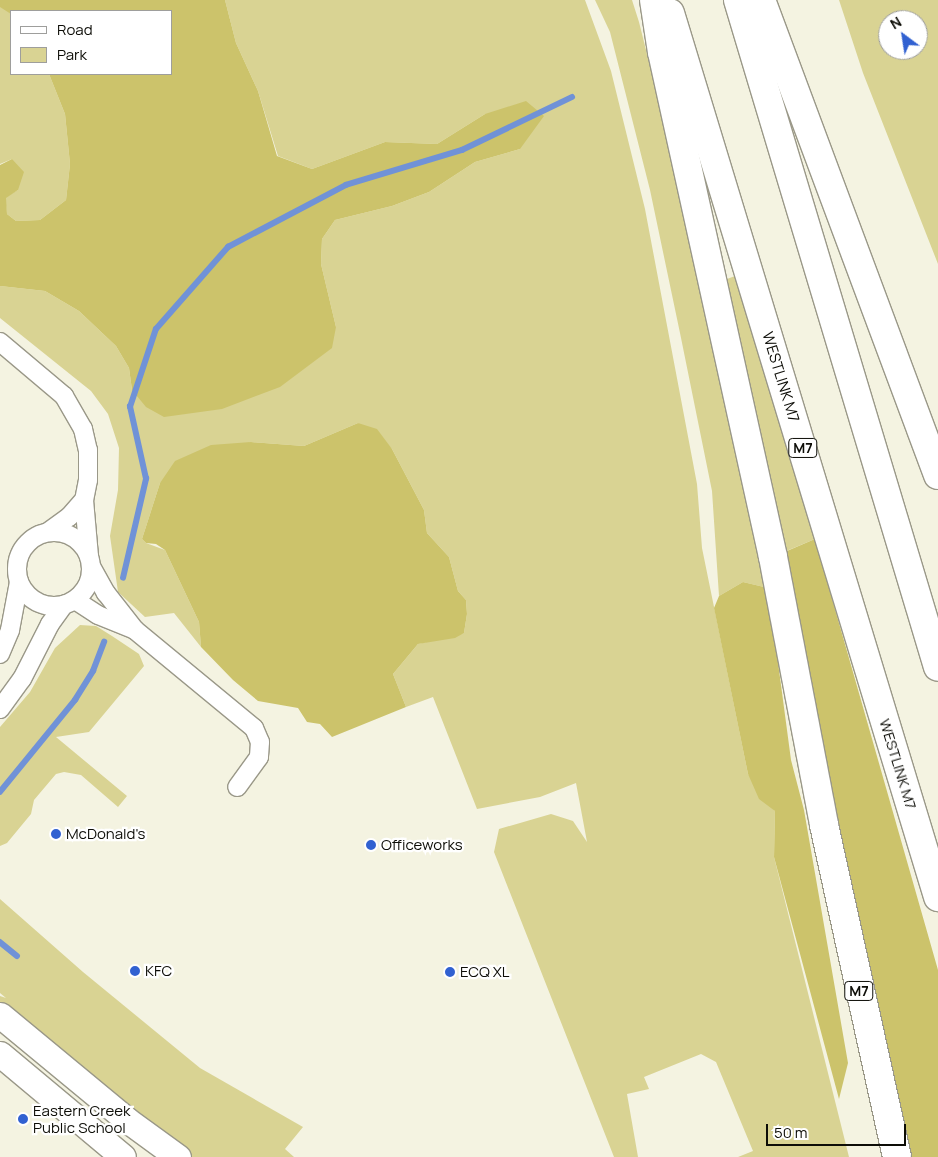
<!DOCTYPE html>
<html>
<head>
<meta charset="utf-8">
<style>
	body { margin:0 }
	#map { position:relative; width:938px; height:1157px; overflow:hidden; background:#f4f3e1; font-family:Manrope,sans-serif }
	div>[style] { position:absolute }
	.green>* { inset:0; background:#d9d393 }
	.forest>* { inset:0; background:#ccc36b }
	.stream>* { height:5.5px; margin:-2.75px; padding:0 2.75px; transform-origin:2.75px; border-radius:2.75px; background:#7092d7 }
	.roads { filter:drop-shadow(1px 0 #9a9888) drop-shadow(-1px 0 #9a9888) drop-shadow(0 1px #9a9888) drop-shadow(0 -1px #9a9888) }
	.street>* { height:18px; margin:-9px; padding:0 9px; transform-origin:9px; border-radius:9px; background:#fff }
	.street>.ring { margin:-9px; padding:0; box-sizing:content-box; background:none; border:18px solid #fff; border-radius:50% }
	.secondary>* { height:25px; margin:-12.5px; padding:0 12.5px; transform-origin:12.5px; border-radius:12.5px; background:#fff }
	.highway>* { height:28px; margin:-14px; padding:0 14px; transform-origin:14px; border-radius:14px; background:#fff }
	.dots>* { width:14px; height:14px; translate:-50% -50%; box-sizing:border-box; border:2px solid #fff; border-radius:50% }
	span { translate:-50% -50%; white-space:nowrap; text-align:center; line-height:1.15; -webkit-text-stroke:4.5px #fff; paint-order:stroke }
	.shield-label span { padding:1px 4px; background:#fff; border:1px solid; border-radius:4px; -webkit-text-stroke-width:0 }
	.shield-label { font-size:14px; color:#0d0d07; font-weight:700 }
	.street-label { font-size:15px; color:#0d0d07 }
	.poi-label { font-size:15px; color:#0d0d07 }
	.left { translate:0 -50%; text-align:left }
	.legend { position:absolute; left:10px; top:10px; width:162px; height:65px; box-sizing:border-box; background:#fff; border:1px solid #9e9e9c; margin:0; padding:6px 9px; list-style:none; font-size:15px; color:#0d0d07 }
	.legend li { display:flex; align-items:center; gap:10px; height:25px }
	.legend b { width:25px; border:1px solid #9e9e9c }
	.north { position:absolute; left:878px; top:10px; width:50px; height:50px; box-sizing:border-box; background:#fff; border:1px solid #9e9e9c; border-radius:50%; rotate:329deg; font-size:14px; font-weight:700; line-height:20px; text-align:center; color:#0d0d07 }
	.north::after { content:''; display:block; margin:auto; width:18px; height:22px; background:#3161d1; clip-path:polygon(50% 0,100% 100%,50% 72%,0 100%) }
	.scale { position:absolute; left:766px; top:1124px; width:140px; height:22px; box-sizing:border-box; border:2px solid #0d0d07; border-top:0; padding-left:6px; font-size:15px; line-height:18px; white-space:nowrap; color:#0d0d07; -webkit-text-stroke:4px #fff; paint-order:stroke }
</style>
</head>
<body>
<div id="map">
	<div class="green">
		<div style="clip-path:polygon(225px 0,585px 0,611px 71px,645px 209px,697px 484px,702px 548px,748px 774px,775px 811px,774px 857px,849px 1157px,738px 1157px,753px 1151px,716px 1062px,701px 1054px,644px 1077px,649px 1089px,627px 1094px,638px 1157px,614px 1157px,494px 852px,499px 829px,551px 814px,573px 821px,587px 842px,576px 783px,540px 797px,477px 809px,433px 697px,406px 707px,393px 674px,418px 644px,464px 633px,467px 614px,466px 600px,458px 591px,449px 557px,427px 533px,424px 510px,392px 449px,358px 423px,304px 446px,251px 442px,160px 483px,142px 539px,146px 543px,165px 550px,199px 622px,201px 647px,174px 613px,145px 617px,118px 592px,110px 536px,118px 490px,119px 448px,108px 414px,91px 391px,0 318px,0 286px,45px 291px,79px 311px,116px 346px,129px 368px,132px 390px,336px 327px,321px 264px,322px 239px,335px 220px,392px 206px,429px 192px,475px 162px,520px 149px,485px 114px,437px 144px,385px 142px,312px 169px,278px 156px,258px 91px,236px 43px)"></div>
		<div style="clip-path:polygon(595px 0,632px 0,639px 22px,680px 186px,746px 489px,764px 587px,743px 582px,719px 596px,712px 491px,680px 333px,650px 190px,610px 32px)"></div>
		<div style="clip-path:polygon(evenodd,839px 0,938px 0,938px 264px,863px 73px,839px 0,888px 20px,918px 20px,918px 50px,888px 50px,888px 20px)"></div>
		<div style="clip-path:polygon(3px 6px,11px 14px,11px 74px,49px 74px,65px 114px,70px 164px,66px 200px,40px 220px,16px 221px,7px 214px,5px 197px,18px 190px,12px 159px,0 164px,0 7px)"></div>
		<div style="clip-path:polygon(735px 276px,815px 539px,784px 552px,727px 279px)"></div>
		<div style="clip-path:polygon(80px 625px,96px 626px,112px 636px,139px 654px,144px 666px,89px 732px,56px 737px,127px 796px,118px 807px,81px 775px,64px 772px,56px 774px,34px 800px,31px 814px,7px 843px,0 846px,0 727px,30px 692px,55px 648px)"></div>
		<div style="clip-path:polygon(0 899px,83px 972px,200px 1068px,303px 1127px,285px 1149px,294px 1157px,192px 1157px,156px 1132px,0 1002px,0 996px,6px 998px,0 993px)"></div>
	</div>
	<div class="forest">
		<div style="clip-path:polygon(0 0,225px 0,236px 43px,258px 91px,277px 156px,312px 169px,385px 142px,437px 144px,485px 114px,526px 101px,544px 116px,520px 149px,475px 162px,429px 192px,392px 206px,335px 220px,322px 239px,321px 264px,336px 327px,332px 348px,280px 387px,222px 409px,164px 417px,146px 407px,132px 390px,129px 368px,116px 346px,79px 311px,45px 291px,0 286px,0 165px,12px 159px,24px 172px,18px 190px,6px 198px,7px 214px,16px 221px,40px 220px,66px 200px,70px 164px,65px 114px,49px 74px,171px 74px,171px 11px,11px 11px,11px 14px,0 7px)"></div>
		<div style="clip-path:polygon(358px 423px,377px 429px,392px 449px,424px 510px,427px 533px,449px 557px,458px 591px,466px 600px,467px 614px,464px 633px,455px 638px,418px 644px,393px 674px,406px 707px,332px 737px,320px 724px,307px 722px,298px 708px,258px 701px,233px 680px,201px 647px,199px 622px,165px 550px,156px 544px,146px 543px,142px 539px,160px 483px,175px 461px,211px 445px,251px 442px,304px 446px)"></div>
		<div style="clip-path:polygon(815px 539px,938px 970px,938px 1157px,912px 1157px,842px 839px,773px 557px)"></div>
		<div style="clip-path:polygon(743px 582px,764px 587px,775px 640px,791px 760px,804px 810px,848px 1063px,839px 1099px,774px 857px,775px 811px,759px 799px,748px 774px,714px 608px,719px 596px)"></div>
	</div>
	<div class="stream">
		<div style="left:123px;top:578px;width:102px;rotate:-76.9deg"></div>
		<div style="left:146px;top:479px;width:74px;rotate:-102.5deg"></div>
		<div style="left:130px;top:407px;width:82px;rotate:-71.6deg"></div>
		<div style="left:156px;top:329px;width:109px;rotate:-48.7deg"></div>
		<div style="left:228px;top:247px;width:133px;rotate:-27.7deg"></div>
		<div style="left:346px;top:185px;width:121px;rotate:-16.8deg"></div>
		<div style="left:462px;top:150px;width:122px;rotate:-25.7deg"></div>
		<div style="left:0;top:792px;width:119px;rotate:-50.8deg"></div>
		<div style="left:75px;top:700px;width:34px;rotate:-58deg"></div>
		<div style="left:93px;top:671px;width:31px;rotate:-69deg"></div>
		<div style="left:0;top:942px;width:22px;rotate:39deg"></div>
	</div>
	<div class="roads">
		<div class="street">
			<div style="left:0;top:342px;width:84px;rotate:40.2deg"></div>
			<div style="left:64px;top:396px;width:38px;rotate:60deg"></div>
			<div style="left:83px;top:429px;width:22px;rotate:77deg"></div>
			<div style="left:88px;top:450px;width:30px;rotate:90deg"></div>
			<div style="left:88px;top:480px;width:20px;rotate:101deg"></div>
			<div style="left:84px;top:500px;width:56px;rotate:84.9deg"></div>
			<div class="ring" style="left:17px;top:532px;width:56px;height:56px"></div>
			<div style="left:48px;top:532px;width:26px;rotate:-36deg"></div>
			<div style="left:69px;top:517px;width:23px;rotate:-49deg"></div>
			<div style="left:92px;top:568px;width:29px;rotate:61deg"></div>
			<div style="left:106px;top:593px;width:47px;rotate:51.9deg"></div>
			<div style="left:135px;top:630px;width:154px;rotate:39.5deg"></div>
			<div style="left:254px;top:728px;width:15px;rotate:67deg"></div>
			<div style="left:260px;top:742px;width:15px;rotate:94deg"></div>
			<div style="left:259px;top:757px;width:37px;rotate:126deg"></div>
			<div style="left:75px;top:600px;width:27px;rotate:33deg"></div>
			<div style="left:98px;top:615px;width:40px;rotate:22deg"></div>
			<div style="left:0;top:654px;width:26px;rotate:-67deg"></div>
			<div style="left:10px;top:630px;width:49px;rotate:-79.4deg"></div>
			<div style="left:0;top:709px;width:37px;rotate:-54deg"></div>
			<div style="left:22px;top:679px;width:62px;rotate:-63deg"></div>
			<div style="left:50px;top:624px;width:24px;rotate:-54deg"></div>
		</div>
		<div class="secondary">
			<div style="left:0;top:1015px;width:165px;rotate:39.6deg"></div>
			<div style="left:127px;top:1120px;width:63px;rotate:36deg"></div>
			<div style="left:0;top:1054px;width:160px;rotate:39.9deg"></div>
		</div>
		<div class="highway">
			<div style="left:654px;top:0;width:53px;rotate:81.3deg"></div>
			<div style="left:662px;top:52px;width:517px;rotate:77.6deg"></div>
			<div style="left:773px;top:557px;width:273px;rotate:79.2deg"></div>
			<div style="left:824px;top:825px;width:340px;rotate:77.6deg"></div>
			<div style="left:738px;top:0;width:696px;rotate:73.31deg"></div>
			<div style="left:761px;top:0;width:507px;rotate:69.56deg"></div>
			<div style="left:670px;top:13px;width:924px;rotate:73.13deg"></div>
		</div>
	</div>
	<div class="dots">
		<div style="left:56px;top:834px;background:#3161d1"></div>
		<div style="left:371px;top:845px;background:#3161d1"></div>
		<div style="left:135px;top:971px;background:#3161d1"></div>
		<div style="left:450px;top:972px;background:#3161d1"></div>
		<div style="left:23px;top:1119px;background:#3161d1"></div>
	</div>
	<div class="shield-label">
		<span style="left:803px;top:448px">M7</span>
		<span style="left:859px;top:991px">M7</span>
	</div>
	<div class="street-label">
		<span style="left:781px;top:377px;rotate:73deg">WESTLINK M7</span>
		<span style="left:898px;top:764px;rotate:73deg">WESTLINK M7</span>
	</div>
	<div class="poi-label">
		<span class="left" style="left:66px;top:834px">McDonald's</span>
		<span class="left" style="left:381px;top:845px">Officeworks</span>
		<span class="left" style="left:145px;top:971px">KFC</span>
		<span class="left" style="left:460px;top:972px">ECQ XL</span>
		<span class="left" style="left:33px;top:1119px">Eastern Creek<br>Public School</span>
	</div>
	<ul class="legend">
	<li><b style="height:6px;background:#fff"></b>Road</li>
	<li><b style="height:14px;background:#d9d393"></b>Park</li>
	</ul>
	<div class="north">N</div>
	<div class="scale">50 m</div>
</div>
</body>
</html>
